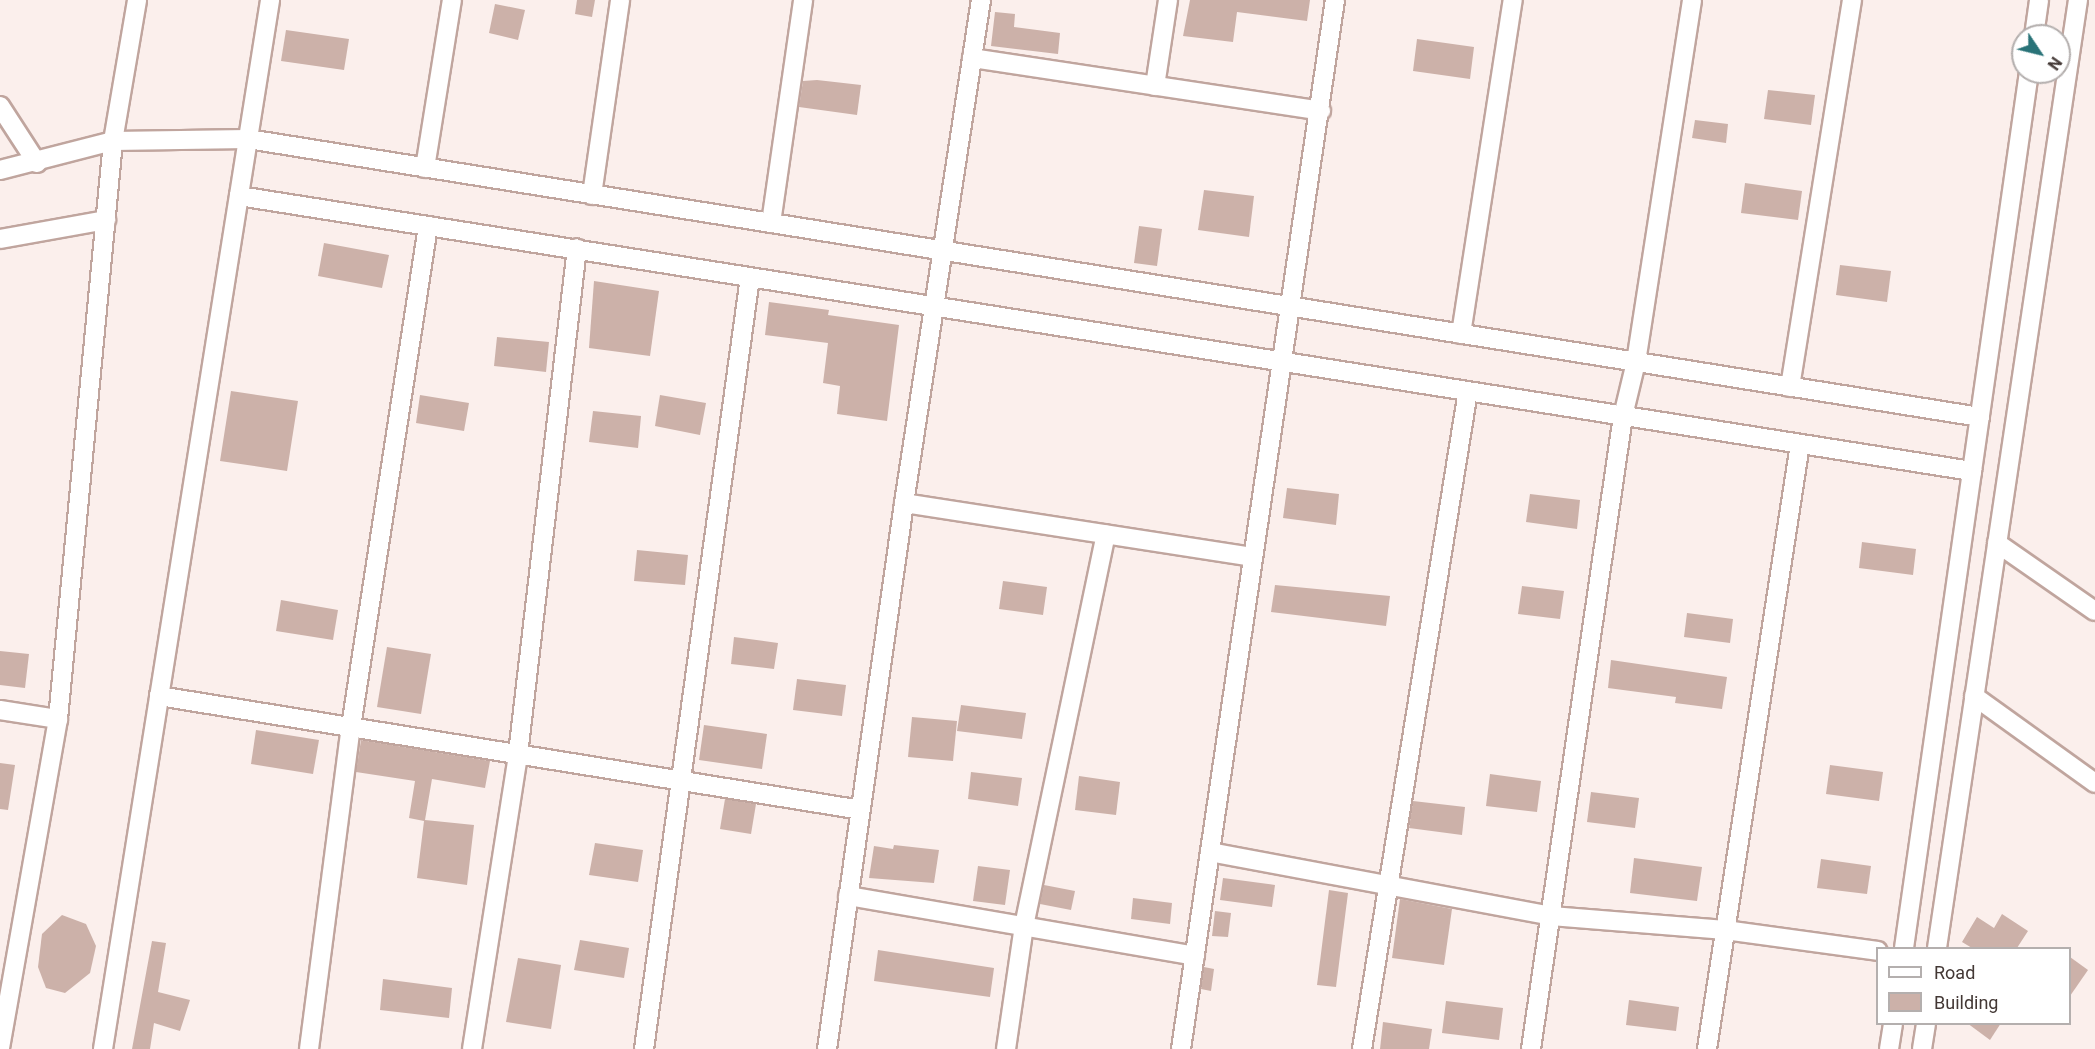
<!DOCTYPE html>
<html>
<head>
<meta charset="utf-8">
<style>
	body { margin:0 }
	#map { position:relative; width:2095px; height:1049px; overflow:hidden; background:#fbefec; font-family:Roboto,sans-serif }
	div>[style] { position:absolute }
	.building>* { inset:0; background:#ccb1a9 }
	.roads { filter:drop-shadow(2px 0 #c0a59e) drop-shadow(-2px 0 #c0a59e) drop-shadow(0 2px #c0a59e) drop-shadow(0 -2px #c0a59e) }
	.minor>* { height:18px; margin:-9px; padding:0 9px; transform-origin:9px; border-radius:9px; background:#fff }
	span { translate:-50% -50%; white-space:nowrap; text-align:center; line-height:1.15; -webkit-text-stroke:4.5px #fff; paint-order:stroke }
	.legend { position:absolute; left:1876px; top:947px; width:195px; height:78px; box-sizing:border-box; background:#fff; border:2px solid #b4afae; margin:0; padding:8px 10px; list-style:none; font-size:18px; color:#433835 }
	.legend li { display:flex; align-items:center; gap:12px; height:30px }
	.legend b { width:30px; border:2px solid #b4afae }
	.north { position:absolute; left:2011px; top:24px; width:60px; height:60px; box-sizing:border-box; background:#fff; border:2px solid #b4afae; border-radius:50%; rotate:125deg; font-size:16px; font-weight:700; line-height:24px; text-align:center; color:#433835 }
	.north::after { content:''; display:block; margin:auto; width:21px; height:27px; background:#297378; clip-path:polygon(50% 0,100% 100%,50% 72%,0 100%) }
</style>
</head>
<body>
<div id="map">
	<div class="building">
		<div style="clip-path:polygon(577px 0,595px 0,592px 17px,575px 14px)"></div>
		<div style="clip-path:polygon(1190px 0,1310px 0,1307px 21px,1237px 12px,1233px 42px,1183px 36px)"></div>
		<div style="clip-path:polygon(495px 4px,525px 10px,518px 40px,489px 33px)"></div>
		<div style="clip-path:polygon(995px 12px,1015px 14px,1014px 27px,1060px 33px,1058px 54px,991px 46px)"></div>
		<div style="clip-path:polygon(286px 30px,349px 39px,344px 70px,281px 61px)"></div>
		<div style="clip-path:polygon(1417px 39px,1474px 47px,1470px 79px,1413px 71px)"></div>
		<div style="clip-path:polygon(817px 80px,861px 85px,857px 115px,799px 107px,803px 81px)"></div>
		<div style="clip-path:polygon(1768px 90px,1815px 95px,1811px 125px,1764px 119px)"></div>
		<div style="clip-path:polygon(1695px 120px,1728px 124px,1726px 143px,1692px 138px)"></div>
		<div style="clip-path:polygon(1745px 183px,1802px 191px,1798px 220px,1741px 213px)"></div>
		<div style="clip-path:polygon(1204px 190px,1254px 196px,1249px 237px,1198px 230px)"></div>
		<div style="clip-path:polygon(1139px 226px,1162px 229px,1157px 266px,1134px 263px)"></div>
		<div style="clip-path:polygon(324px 243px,389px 255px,382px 288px,318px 276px)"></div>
		<div style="clip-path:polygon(1840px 265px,1891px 271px,1887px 302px,1836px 295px)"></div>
		<div style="clip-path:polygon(594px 281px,659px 291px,650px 356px,589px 348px)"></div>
		<div style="clip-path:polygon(769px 302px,829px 310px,828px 315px,899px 325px,887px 421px,837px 414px,840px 386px,823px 383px,828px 343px,765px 335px)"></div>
		<div style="clip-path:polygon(497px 337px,549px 342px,546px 372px,494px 366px)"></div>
		<div style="clip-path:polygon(231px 391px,298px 401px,287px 471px,220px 461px)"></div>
		<div style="clip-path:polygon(420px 395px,469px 403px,464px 431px,416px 423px)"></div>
		<div style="clip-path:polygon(660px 395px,706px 403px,700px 435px,655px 426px)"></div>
		<div style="clip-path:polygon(593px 411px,641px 416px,638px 448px,589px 442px)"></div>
		<div style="clip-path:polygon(1287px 488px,1339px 494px,1336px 525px,1283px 518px)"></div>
		<div style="clip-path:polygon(1530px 494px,1580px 500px,1577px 529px,1526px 522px)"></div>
		<div style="clip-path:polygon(1862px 542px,1916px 549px,1913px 575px,1859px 568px)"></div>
		<div style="clip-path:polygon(637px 550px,688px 555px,685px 585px,634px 581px)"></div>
		<div style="clip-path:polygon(1003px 581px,1047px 587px,1043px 615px,999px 609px)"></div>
		<div style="clip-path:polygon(1275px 585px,1390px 596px,1386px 626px,1271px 612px)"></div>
		<div style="clip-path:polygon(1522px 586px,1564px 591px,1560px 619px,1518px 614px)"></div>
		<div style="clip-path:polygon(281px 600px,338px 610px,333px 640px,276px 631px)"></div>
		<div style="clip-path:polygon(1687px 613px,1733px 619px,1730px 643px,1684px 637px)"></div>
		<div style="clip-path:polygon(734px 637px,778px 643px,774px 669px,731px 664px)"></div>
		<div style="clip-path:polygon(387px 647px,431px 654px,421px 714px,377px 707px)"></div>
		<div style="clip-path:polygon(0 651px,29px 654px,25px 688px,0 685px)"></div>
		<div style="clip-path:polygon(1611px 660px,1727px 677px,1722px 709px,1675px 703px,1676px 697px,1608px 688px)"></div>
		<div style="clip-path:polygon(797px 679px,846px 685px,842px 716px,793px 710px)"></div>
		<div style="clip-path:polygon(961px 705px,1026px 713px,1022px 739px,957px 731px)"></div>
		<div style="clip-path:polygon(912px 717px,957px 721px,953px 761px,908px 757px)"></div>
		<div style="clip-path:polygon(704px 725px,767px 734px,762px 769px,699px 760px)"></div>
		<div style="clip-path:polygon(256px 730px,319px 740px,313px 774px,251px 764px)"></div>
		<div style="clip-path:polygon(361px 740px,490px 761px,485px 788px,432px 779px,425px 820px,474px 825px,467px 885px,417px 878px,424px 821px,409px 818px,415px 781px,356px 772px)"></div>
		<div style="clip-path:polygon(0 763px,15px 765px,8px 810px,0 809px)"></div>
		<div style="clip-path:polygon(1830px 765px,1883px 772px,1879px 801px,1826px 794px)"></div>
		<div style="clip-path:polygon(971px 772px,1022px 778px,1018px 806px,968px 799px)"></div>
		<div style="clip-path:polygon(1490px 774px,1541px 781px,1537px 812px,1486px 806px)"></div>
		<div style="clip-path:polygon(1079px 776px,1120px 782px,1116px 815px,1075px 810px)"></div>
		<div style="clip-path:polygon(1591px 792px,1639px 798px,1635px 828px,1587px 822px)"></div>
		<div style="clip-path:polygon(725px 799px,756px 804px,751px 834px,720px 829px)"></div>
		<div style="clip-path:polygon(1413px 801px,1465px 807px,1462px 835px,1409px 828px)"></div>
		<div style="clip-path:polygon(595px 843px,643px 850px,638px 882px,589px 875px)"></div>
		<div style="clip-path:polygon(894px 845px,939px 850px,934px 883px,869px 878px,874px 846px,893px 849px)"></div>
		<div style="clip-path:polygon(1634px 858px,1702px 867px,1697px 901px,1630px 893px)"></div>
		<div style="clip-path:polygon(1821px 859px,1871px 866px,1867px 894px,1817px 888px)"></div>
		<div style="clip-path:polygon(978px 866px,1010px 870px,1005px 905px,973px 901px)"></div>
		<div style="clip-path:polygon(1223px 878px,1275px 885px,1272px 907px,1220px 900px)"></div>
		<div style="clip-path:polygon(1044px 885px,1075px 891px,1071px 910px,1040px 904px)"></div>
		<div style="clip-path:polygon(1329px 890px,1348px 893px,1336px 987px,1317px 985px)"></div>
		<div style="clip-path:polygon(1133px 898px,1172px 903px,1170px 924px,1131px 919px)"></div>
		<div style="clip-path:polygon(1400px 899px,1452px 909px,1444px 965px,1392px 958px)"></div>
		<div style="clip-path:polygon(1215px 911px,1231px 913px,1228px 937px,1212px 936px)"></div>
		<div style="clip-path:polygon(2002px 914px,2028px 931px,2017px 948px,1972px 948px,1962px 942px,1977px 917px,1994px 928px)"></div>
		<div style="clip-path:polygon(62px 915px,86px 924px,96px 946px,90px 973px,65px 993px,46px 988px,38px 967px,42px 934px)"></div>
		<div style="clip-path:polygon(580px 940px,629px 948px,624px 978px,574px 970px)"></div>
		<div style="clip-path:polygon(152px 941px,166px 943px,158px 992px,190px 1000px,180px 1031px,154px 1023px,150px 1049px,132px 1049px)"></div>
		<div style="clip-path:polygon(878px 950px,994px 968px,990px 997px,874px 981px)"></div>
		<div style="clip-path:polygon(2070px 957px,2088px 970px,2070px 996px)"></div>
		<div style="clip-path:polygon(518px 958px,561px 965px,551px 1029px,506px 1022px)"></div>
		<div style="clip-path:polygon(1204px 967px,1214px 969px,1211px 991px,1201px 989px)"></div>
		<div style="clip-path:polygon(383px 979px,452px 988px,449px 1018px,380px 1010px)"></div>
		<div style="clip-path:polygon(1629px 1000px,1679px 1007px,1676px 1031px,1626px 1025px)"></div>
		<div style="clip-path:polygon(1446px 1001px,1503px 1008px,1499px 1040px,1442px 1033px)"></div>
		<div style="clip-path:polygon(1383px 1022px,1432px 1029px,1429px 1049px,1380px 1049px)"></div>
		<div style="clip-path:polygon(1967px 1023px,2001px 1023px,1990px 1040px)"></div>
	</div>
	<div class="roads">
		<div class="minor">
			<div style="left:2034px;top:36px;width:36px;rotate:-82deg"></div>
			<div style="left:972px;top:58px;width:353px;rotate:8.6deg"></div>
			<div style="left:1155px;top:86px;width:87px;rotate:-81.4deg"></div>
			<div style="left:0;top:106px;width:68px;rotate:57deg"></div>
			<div style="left:425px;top:168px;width:170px;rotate:-80.9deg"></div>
			<div style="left:0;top:170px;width:117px;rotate:-14.4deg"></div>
			<div style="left:113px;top:141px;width:135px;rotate:-0.8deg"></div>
			<div style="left:248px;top:139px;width:1754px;rotate:9.12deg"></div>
			<div style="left:592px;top:195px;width:197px;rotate:-81.8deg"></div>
			<div style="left:239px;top:196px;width:1755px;rotate:9.02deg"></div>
			<div style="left:771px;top:223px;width:225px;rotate:-81.8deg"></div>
			<div style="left:0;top:239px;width:108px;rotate:-10.2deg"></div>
			<div style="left:1461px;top:334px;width:338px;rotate:-81.2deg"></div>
			<div style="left:1790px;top:387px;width:392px;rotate:-80.9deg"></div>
			<div style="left:904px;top:503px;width:353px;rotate:8.8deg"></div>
			<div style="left:1997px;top:543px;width:119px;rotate:34.8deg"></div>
			<div style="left:159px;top:696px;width:711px;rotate:9.22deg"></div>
			<div style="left:1974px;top:696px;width:149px;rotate:35.7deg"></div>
			<div style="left:0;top:710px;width:59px;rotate:8.8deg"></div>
			<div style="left:1210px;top:852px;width:347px;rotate:10.6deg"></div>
			<div style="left:1551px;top:916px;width:175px;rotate:4.6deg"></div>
			<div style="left:1725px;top:930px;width:154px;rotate:7.8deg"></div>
			<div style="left:848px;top:896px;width:352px;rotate:9.8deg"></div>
			<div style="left:1904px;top:948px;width:885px;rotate:-81.88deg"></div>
			<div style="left:1937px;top:948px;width:958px;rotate:-81.54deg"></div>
			<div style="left:0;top:1048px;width:334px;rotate:-80deg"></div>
			<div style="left:58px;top:719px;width:581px;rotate:-84.56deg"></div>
			<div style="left:113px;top:141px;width:143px;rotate:-80.3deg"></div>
			<div style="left:103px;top:1049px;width:1062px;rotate:-80.95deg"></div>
			<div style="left:309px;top:1049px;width:325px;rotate:-82.6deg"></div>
			<div style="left:351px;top:727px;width:507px;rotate:-81.26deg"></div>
			<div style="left:472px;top:1049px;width:299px;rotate:-81.1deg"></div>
			<div style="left:518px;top:754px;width:509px;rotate:-83.35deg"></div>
			<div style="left:644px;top:1049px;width:779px;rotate:-82.18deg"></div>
			<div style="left:827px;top:1049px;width:551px;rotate:-81.97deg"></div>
			<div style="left:904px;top:503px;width:509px;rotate:-81.3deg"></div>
			<div style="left:1006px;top:1049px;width:124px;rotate:-81.7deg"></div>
			<div style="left:1024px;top:926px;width:400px;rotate:-78.2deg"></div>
			<div style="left:1181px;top:1049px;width:1060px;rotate:-81.65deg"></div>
			<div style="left:1362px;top:1049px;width:666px;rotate:-80.85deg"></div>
			<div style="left:1531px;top:1049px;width:640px;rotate:-81.73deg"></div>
			<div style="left:1623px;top:416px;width:56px;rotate:-76.5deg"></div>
			<div style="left:1636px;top:362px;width:366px;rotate:-81.2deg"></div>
			<div style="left:1707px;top:1049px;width:612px;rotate:-81.26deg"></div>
			<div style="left:1889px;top:1049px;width:25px;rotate:-81deg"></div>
			<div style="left:1922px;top:1049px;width:25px;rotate:-81deg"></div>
		</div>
	</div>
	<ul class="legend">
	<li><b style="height:8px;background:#fff"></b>Road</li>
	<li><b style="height:16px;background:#ccb1a9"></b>Building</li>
	</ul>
	<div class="north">N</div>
</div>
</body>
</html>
